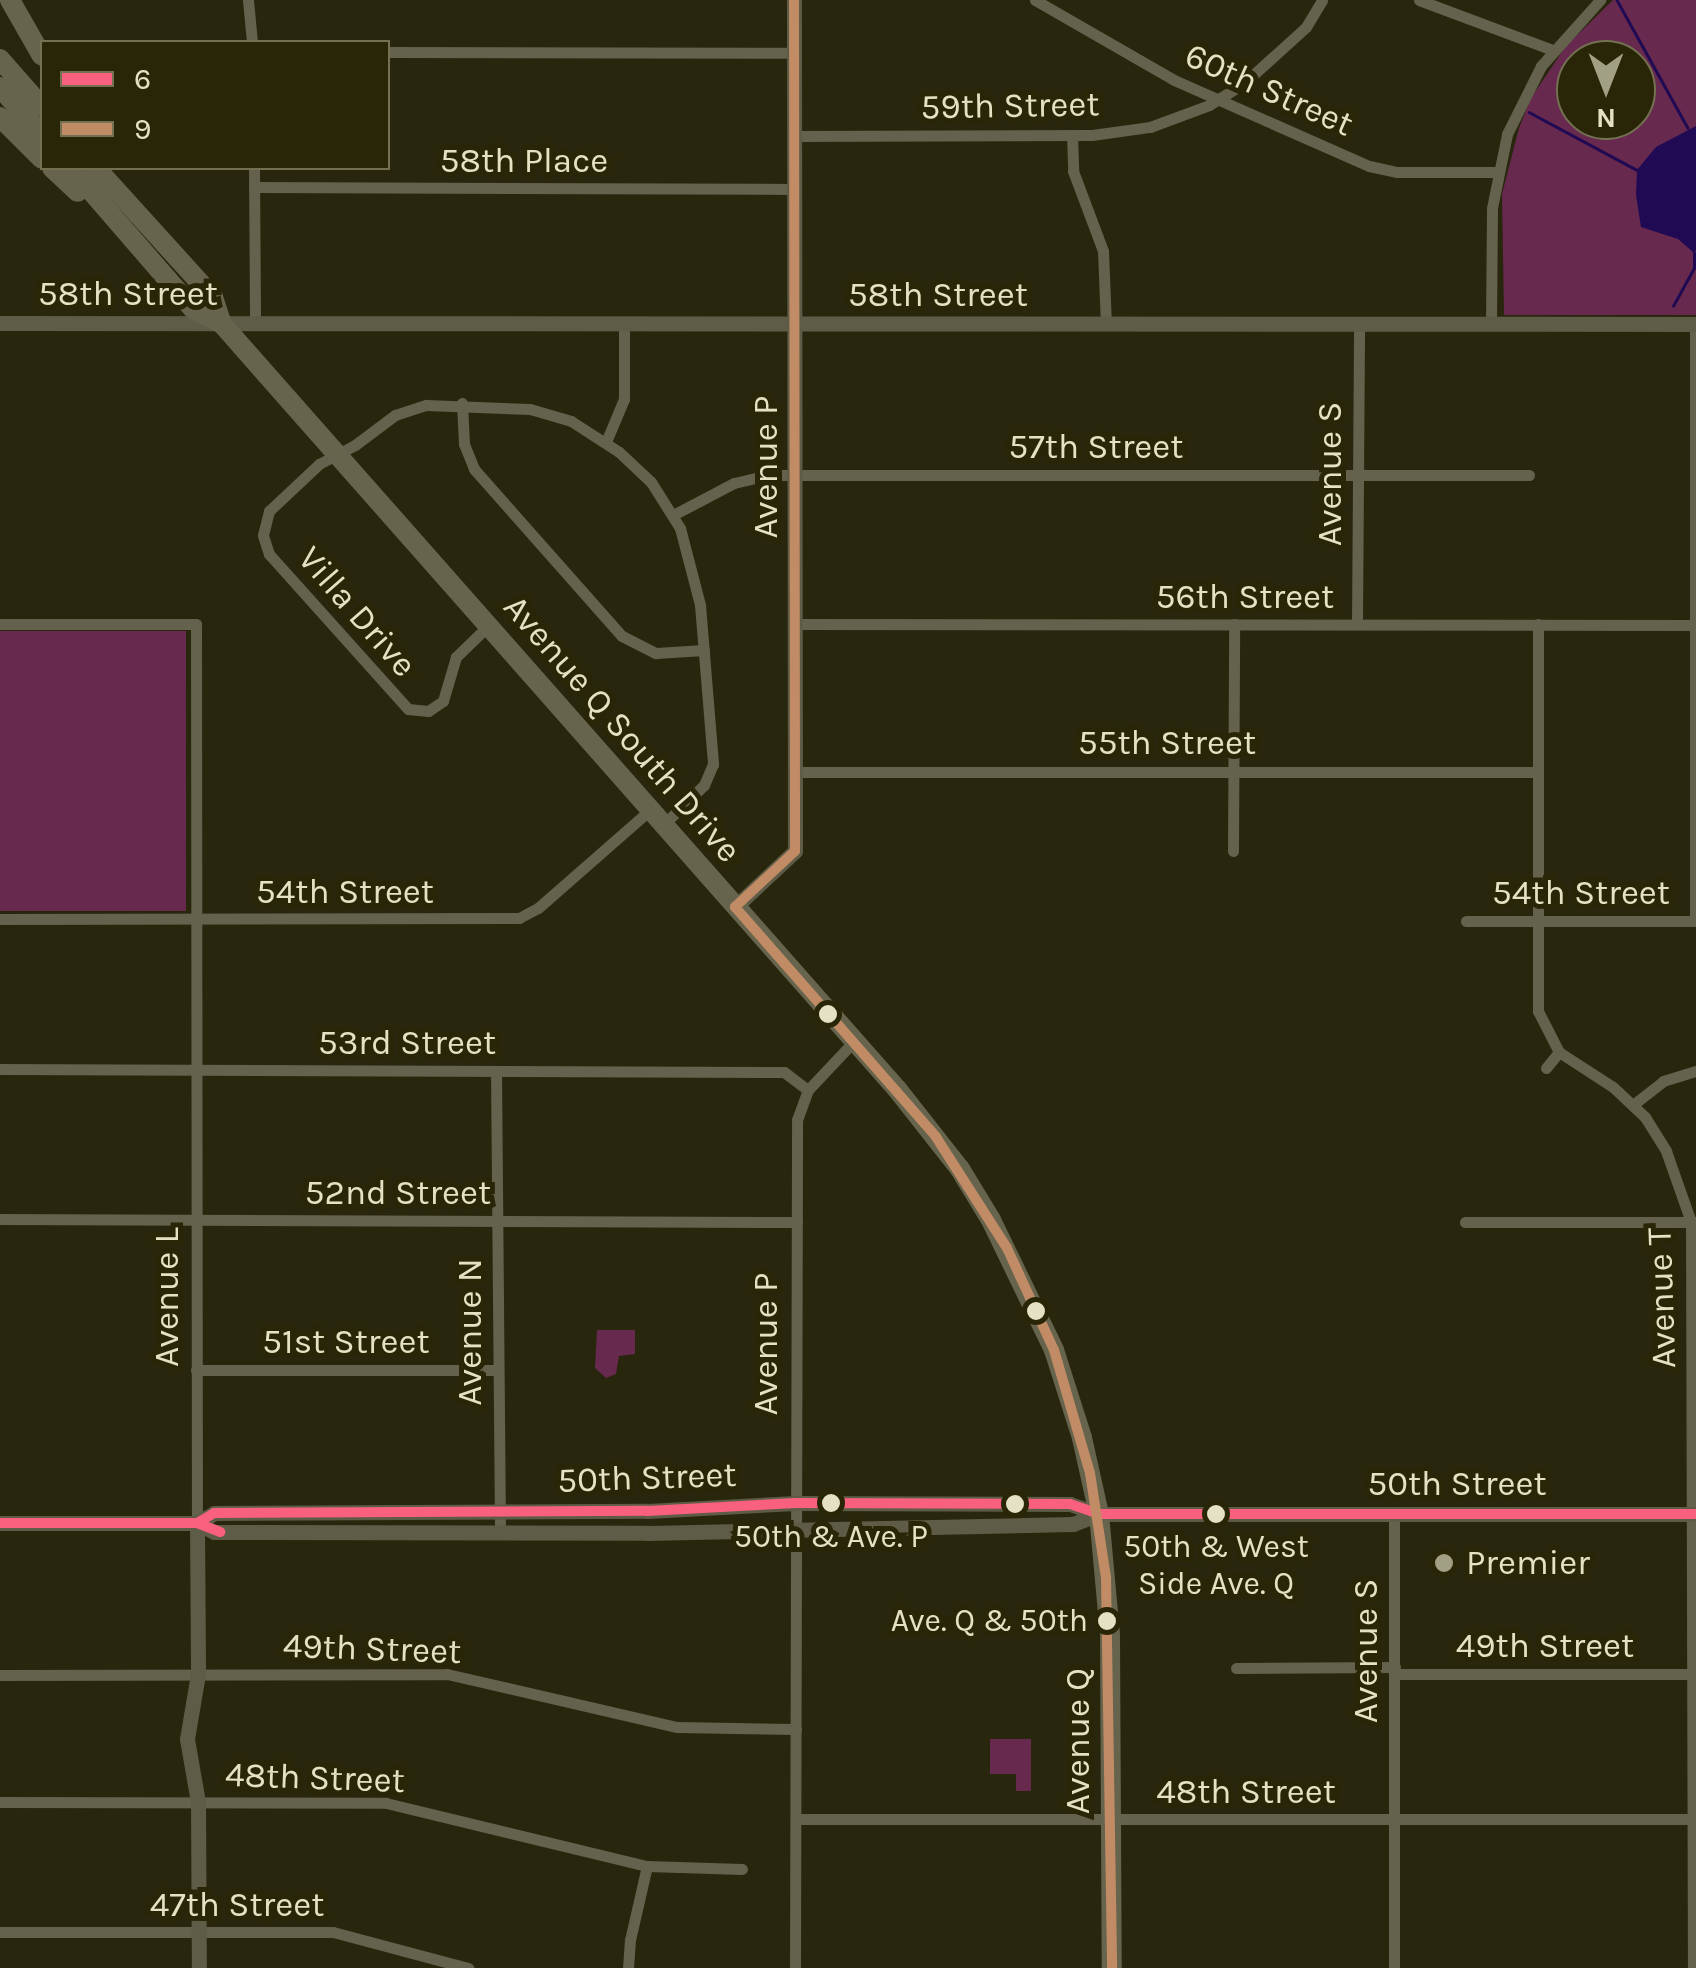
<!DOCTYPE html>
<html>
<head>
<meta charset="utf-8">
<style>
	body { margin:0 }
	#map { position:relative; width:1696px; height:1968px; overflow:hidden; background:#28260d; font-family:Karla,sans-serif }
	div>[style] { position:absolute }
	.green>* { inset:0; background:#67294e }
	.water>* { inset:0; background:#1f0a53 }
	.stream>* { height:2.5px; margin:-1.25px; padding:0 1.25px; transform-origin:1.25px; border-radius:1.25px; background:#1f0a53 }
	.street>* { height:11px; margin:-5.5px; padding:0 5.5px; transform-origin:5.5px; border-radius:5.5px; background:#64614c }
	.secondary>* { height:15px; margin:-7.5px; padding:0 7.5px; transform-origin:7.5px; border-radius:7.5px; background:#5e5c46 }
	.highway>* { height:20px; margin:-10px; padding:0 10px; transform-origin:10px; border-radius:10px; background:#67644e }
	.bus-1>* { height:10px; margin:-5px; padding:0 5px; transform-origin:5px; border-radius:5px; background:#f8607d }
	.bus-2>* { height:10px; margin:-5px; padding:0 5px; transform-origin:5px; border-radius:5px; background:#c18c65 }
	.dots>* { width:28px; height:28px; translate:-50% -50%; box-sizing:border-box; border:5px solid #292607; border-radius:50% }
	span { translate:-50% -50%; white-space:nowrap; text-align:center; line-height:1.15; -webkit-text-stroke:10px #292607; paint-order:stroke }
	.bus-label { font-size:32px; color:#e4e1c4 }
	.right { translate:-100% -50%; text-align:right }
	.street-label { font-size:35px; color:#e4e1c4 }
	.poi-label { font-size:35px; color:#e4e1c4 }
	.left { translate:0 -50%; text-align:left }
	.legend { position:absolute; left:40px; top:40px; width:350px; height:130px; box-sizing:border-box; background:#292607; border:2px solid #747153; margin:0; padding:12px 18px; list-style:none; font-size:30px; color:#e4e1c4 }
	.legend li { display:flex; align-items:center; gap:20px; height:50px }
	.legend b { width:50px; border:2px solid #747153 }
	.north { position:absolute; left:1556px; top:40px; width:100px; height:100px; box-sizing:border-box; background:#292607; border:2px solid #747153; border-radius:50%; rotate:180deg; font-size:28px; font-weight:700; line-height:40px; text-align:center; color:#e4e1c4 }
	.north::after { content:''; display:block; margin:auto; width:35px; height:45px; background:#a2a084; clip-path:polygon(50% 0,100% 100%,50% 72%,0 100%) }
</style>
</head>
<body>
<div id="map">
	<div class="green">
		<div style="clip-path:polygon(evenodd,1613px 0,1696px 0,1696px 315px,1504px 315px,1502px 194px,1519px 128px,1531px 98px,1566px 46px,1613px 0,1576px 60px,1636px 60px,1636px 120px,1576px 120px,1576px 60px)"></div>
		<div style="clip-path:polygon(0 631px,186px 631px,186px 911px,0 911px)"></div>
		<div style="clip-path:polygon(597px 1330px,635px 1330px,635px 1354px,619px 1356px,616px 1374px,606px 1378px,595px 1368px)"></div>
		<div style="clip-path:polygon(990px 1739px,1031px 1739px,1031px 1791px,1016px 1791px,1016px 1774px,990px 1774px)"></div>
	</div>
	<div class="water">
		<div style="clip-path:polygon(1696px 126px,1696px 250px,1694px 253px,1678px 239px,1641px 227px,1636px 195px,1637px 170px,1656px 147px)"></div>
	</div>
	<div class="stream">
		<div style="left:1617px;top:0;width:146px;rotate:61deg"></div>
		<div style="left:1529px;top:112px;width:123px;rotate:28.2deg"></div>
		<div style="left:1673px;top:306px;width:43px;rotate:-61.1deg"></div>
		<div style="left:1694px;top:268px;width:15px;rotate:-90deg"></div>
	</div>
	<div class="street">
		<div style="left:248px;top:0;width:42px;rotate:84.6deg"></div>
		<div style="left:1035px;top:0;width:160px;rotate:29.9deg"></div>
		<div style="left:1174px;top:80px;width:213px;rotate:23.8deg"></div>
		<div style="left:1369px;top:166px;width:29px;rotate:12deg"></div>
		<div style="left:1397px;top:172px;width:100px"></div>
		<div style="left:1419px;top:0;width:143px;rotate:20.5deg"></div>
		<div style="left:388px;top:52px;width:406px;rotate:0.1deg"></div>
		<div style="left:1072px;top:135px;width:36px;rotate:88deg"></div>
		<div style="left:1073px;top:171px;width:85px;rotate:69.4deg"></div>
		<div style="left:1103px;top:251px;width:74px;rotate:87.7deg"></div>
		<div style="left:794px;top:136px;width:298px;rotate:-0.2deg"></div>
		<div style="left:1092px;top:135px;width:59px;rotate:-7.9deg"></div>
		<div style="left:1150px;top:127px;width:63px;rotate:-20.4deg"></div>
		<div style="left:1209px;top:105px;width:40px;rotate:-32deg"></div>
		<div style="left:1243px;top:84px;width:85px;rotate:-42.1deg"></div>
		<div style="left:1306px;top:27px;width:31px;rotate:-59deg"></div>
		<div style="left:254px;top:168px;width:156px;rotate:89.6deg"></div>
		<div style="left:254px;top:187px;width:540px;rotate:0.21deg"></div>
		<div style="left:1491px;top:324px;width:116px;rotate:-89.5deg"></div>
		<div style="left:1492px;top:208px;width:76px;rotate:-78.5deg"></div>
		<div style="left:1507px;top:134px;width:76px;rotate:-63.4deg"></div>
		<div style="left:1541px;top:66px;width:89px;rotate:-48.2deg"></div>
		<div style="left:1695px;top:324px;width:597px;rotate:90deg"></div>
		<div style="left:462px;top:403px;width:41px;rotate:87.2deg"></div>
		<div style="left:464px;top:444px;width:27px;rotate:68deg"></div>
		<div style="left:474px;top:469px;width:223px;rotate:48.5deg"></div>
		<div style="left:622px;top:636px;width:38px;rotate:27deg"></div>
		<div style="left:656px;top:653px;width:48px;rotate:-3.6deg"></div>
		<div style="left:606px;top:442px;width:47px;rotate:-67.3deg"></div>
		<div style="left:624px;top:399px;width:76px;rotate:-90deg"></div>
		<div style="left:673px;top:515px;width:69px;rotate:-27.7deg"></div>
		<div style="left:734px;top:483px;width:35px;rotate:-13deg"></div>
		<div style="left:768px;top:475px;width:761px"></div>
		<div style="left:0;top:624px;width:196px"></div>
		<div style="left:196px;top:624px;width:899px;rotate:89.94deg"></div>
		<div style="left:796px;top:624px;width:898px;rotate:0.06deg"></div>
		<div style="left:1357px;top:624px;width:300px;rotate:-89.6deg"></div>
		<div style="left:1538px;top:624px;width:387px;rotate:90deg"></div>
		<div style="left:1538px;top:1011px;width:46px;rotate:62.9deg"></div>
		<div style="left:1559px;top:1052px;width:64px;rotate:32.9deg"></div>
		<div style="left:1613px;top:1087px;width:44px;rotate:43.2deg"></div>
		<div style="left:1645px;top:1117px;width:40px;rotate:58deg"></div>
		<div style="left:1666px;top:1151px;width:75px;rotate:70.6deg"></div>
		<div style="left:1691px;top:1222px;width:746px;rotate:89.85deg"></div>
		<div style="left:488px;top:626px;width:45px;rotate:135.9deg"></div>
		<div style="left:456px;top:657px;width:46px;rotate:106.5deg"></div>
		<div style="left:443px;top:701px;width:18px;rotate:146deg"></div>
		<div style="left:428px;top:711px;width:20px;rotate:-174deg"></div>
		<div style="left:408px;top:709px;width:208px;rotate:-131.9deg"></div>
		<div style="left:269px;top:554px;width:20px;rotate:-108deg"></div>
		<div style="left:263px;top:535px;width:25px;rotate:-76deg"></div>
		<div style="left:269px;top:511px;width:69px;rotate:-43.2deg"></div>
		<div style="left:319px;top:464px;width:41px;rotate:-27.8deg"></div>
		<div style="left:355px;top:445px;width:50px;rotate:-36.9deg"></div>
		<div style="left:395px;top:415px;width:33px;rotate:-18deg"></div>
		<div style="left:426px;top:405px;width:104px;rotate:2.2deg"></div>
		<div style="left:530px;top:409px;width:43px;rotate:16.3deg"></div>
		<div style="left:571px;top:421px;width:57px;rotate:32.9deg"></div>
		<div style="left:619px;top:452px;width:44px;rotate:43.2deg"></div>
		<div style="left:651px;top:482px;width:54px;rotate:57.8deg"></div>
		<div style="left:680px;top:528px;width:80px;rotate:75.4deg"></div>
		<div style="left:700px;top:605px;width:160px;rotate:85.3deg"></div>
		<div style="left:713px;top:764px;width:23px;rotate:113deg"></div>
		<div style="left:704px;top:785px;width:56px;rotate:135.7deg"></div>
		<div style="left:796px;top:772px;width:741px"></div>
		<div style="left:1233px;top:851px;width:227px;rotate:-89.7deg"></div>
		<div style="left:0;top:919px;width:519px;rotate:-0.11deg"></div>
		<div style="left:519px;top:918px;width:21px;rotate:-28deg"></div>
		<div style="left:538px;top:908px;width:150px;rotate:-41.2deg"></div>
		<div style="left:1466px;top:921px;width:230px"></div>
		<div style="left:1546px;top:1068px;width:21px;rotate:-51deg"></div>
		<div style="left:0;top:1069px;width:784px;rotate:0.22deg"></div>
		<div style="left:784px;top:1072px;width:30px;rotate:37deg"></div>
		<div style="left:496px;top:1071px;width:461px;rotate:89.5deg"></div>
		<div style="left:1634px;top:1104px;width:37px;rotate:-38deg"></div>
		<div style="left:1663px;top:1081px;width:34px;rotate:-17deg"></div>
		<div style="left:0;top:1219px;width:797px;rotate:0.22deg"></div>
		<div style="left:1465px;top:1222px;width:231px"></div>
		<div style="left:196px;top:1370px;width:301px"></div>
		<div style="left:1236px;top:1668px;width:159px;rotate:-0.4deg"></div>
		<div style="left:1395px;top:1674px;width:301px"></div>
		<div style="left:0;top:1675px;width:447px;rotate:-0.1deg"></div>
		<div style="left:447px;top:1674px;width:236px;rotate:13deg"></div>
		<div style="left:677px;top:1727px;width:119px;rotate:1deg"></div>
		<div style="left:0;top:1802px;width:386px;rotate:0.1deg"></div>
		<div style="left:386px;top:1803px;width:268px;rotate:13.6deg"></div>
		<div style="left:647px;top:1866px;width:95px;rotate:1.8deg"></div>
		<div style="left:796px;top:1819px;width:900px"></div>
		<div style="left:0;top:1932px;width:333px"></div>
		<div style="left:333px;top:1932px;width:140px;rotate:14.9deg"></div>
		<div style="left:628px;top:1968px;width:28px;rotate:-86deg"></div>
		<div style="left:630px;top:1940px;width:76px;rotate:-77.1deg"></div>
		<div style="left:795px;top:1968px;width:848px;rotate:-89.86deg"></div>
		<div style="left:797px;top:1120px;width:32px;rotate:-70deg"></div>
		<div style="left:808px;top:1090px;width:67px;rotate:-46.8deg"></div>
		<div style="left:1394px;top:1968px;width:454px;rotate:-90deg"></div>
	</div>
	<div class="secondary">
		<div style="left:0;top:323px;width:1696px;rotate:0.03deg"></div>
		<div style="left:735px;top:907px;width:82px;rotate:-43deg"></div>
		<div style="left:795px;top:851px;width:851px;rotate:-90.07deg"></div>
		<div style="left:0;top:1523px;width:197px"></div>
		<div style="left:197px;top:1523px;width:19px;rotate:28deg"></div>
		<div style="left:214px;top:1532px;width:433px;rotate:0.1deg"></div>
		<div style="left:647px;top:1533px;width:426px;rotate:-1.2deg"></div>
		<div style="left:1073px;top:1524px;width:28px;rotate:-21deg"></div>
		<div style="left:197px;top:1523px;width:20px;rotate:-30deg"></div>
		<div style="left:214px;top:1513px;width:433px;rotate:-0.3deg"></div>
		<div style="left:647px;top:1511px;width:149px;rotate:-3.1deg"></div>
		<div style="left:796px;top:1503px;width:274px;rotate:0.2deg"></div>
		<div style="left:1070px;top:1504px;width:31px;rotate:19deg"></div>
		<div style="left:1099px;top:1514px;width:597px"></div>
		<div style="left:197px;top:1523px;width:151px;rotate:89.6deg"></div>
		<div style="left:198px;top:1674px;width:66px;rotate:99.6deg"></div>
		<div style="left:187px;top:1739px;width:64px;rotate:80.1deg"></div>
		<div style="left:198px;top:1802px;width:166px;rotate:89.7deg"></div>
	</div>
	<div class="highway">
		<div style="left:10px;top:0;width:64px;rotate:60.3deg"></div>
		<div style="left:0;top:59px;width:64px;rotate:48.8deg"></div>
		<div style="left:0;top:87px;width:64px;rotate:48.8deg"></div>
		<div style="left:0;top:117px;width:59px;rotate:45deg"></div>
		<div style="left:52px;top:168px;width:35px;rotate:43deg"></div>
		<div style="left:71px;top:168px;width:186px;rotate:49.1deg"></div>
		<div style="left:193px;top:309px;width:33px;rotate:27deg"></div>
		<div style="left:222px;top:324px;width:1020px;rotate:48.58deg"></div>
		<div style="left:897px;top:1089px;width:102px;rotate:51.8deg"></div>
		<div style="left:960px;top:1169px;width:60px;rotate:58.7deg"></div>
		<div style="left:991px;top:1220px;width:144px;rotate:64.1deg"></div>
		<div style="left:1054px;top:1350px;width:92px;rotate:72.3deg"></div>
		<div style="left:1082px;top:1438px;width:78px;rotate:77.4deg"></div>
		<div style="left:1099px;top:1514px;width:121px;rotate:84.8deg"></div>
		<div style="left:1110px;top:1635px;width:333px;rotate:89.7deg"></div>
		<div style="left:96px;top:168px;width:174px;rotate:47.8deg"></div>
		<div style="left:213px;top:297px;width:28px;rotate:72deg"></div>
	</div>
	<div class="bus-1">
		<div style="left:0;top:1523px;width:197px"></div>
		<div style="left:197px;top:1523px;width:25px;rotate:21deg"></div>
		<div style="left:197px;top:1523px;width:20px;rotate:-30deg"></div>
		<div style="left:214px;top:1513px;width:433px;rotate:-0.3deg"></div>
		<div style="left:647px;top:1511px;width:149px;rotate:-3.1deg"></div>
		<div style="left:796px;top:1503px;width:274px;rotate:0.2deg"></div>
		<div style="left:1070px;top:1504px;width:31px;rotate:19deg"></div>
		<div style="left:1099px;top:1514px;width:597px"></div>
	</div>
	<div class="bus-2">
		<div style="left:794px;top:0;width:851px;rotate:89.93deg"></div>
		<div style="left:795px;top:851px;width:82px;rotate:137deg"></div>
		<div style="left:735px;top:907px;width:305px;rotate:48.8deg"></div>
		<div style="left:936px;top:1137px;width:132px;rotate:57.4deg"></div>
		<div style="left:1007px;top:1248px;width:112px;rotate:65.3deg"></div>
		<div style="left:1054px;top:1350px;width:128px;rotate:73.7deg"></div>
		<div style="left:1090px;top:1473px;width:106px;rotate:81.3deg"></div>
		<div style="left:1106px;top:1578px;width:390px;rotate:89.1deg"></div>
	</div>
	<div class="dots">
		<div style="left:828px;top:1014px;background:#e4e1c4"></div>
		<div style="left:1036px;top:1311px;background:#e4e1c4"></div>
		<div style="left:831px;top:1503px;background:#e4e1c4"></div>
		<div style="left:1015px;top:1504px;background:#e4e1c4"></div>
		<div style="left:1216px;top:1514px;background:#e4e1c4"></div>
		<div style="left:1444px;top:1563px;background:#a2a084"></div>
		<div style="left:1107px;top:1621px;background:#e4e1c4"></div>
	</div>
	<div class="bus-label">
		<span style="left:831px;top:1537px">50th &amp; Ave. P</span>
		<span style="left:1216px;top:1566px">50th &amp; West<br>Side Ave. Q</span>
		<span class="right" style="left:1088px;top:1621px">Ave. Q &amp; 50th</span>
	</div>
	<div class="street-label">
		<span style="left:1269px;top:90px;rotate:24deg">60th Street</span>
		<span style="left:1010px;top:106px;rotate:-1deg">59th Street</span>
		<span style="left:524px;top:161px">58th Place</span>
		<span style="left:128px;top:294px">58th Street</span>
		<span style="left:938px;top:295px">58th Street</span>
		<span style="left:1096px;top:447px">57th Street</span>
		<span style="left:766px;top:467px;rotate:-90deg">Avenue P</span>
		<span style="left:1330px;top:474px;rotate:-90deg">Avenue S</span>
		<span style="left:1245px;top:597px">56th Street</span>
		<span style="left:357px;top:612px;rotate:49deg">Villa Drive</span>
		<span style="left:622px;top:729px;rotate:49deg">Avenue Q South Drive</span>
		<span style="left:1167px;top:743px">55th Street</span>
		<span style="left:345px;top:892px">54th Street</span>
		<span style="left:1581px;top:893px">54th Street</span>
		<span style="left:407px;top:1043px">53rd Street</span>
		<span style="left:398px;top:1193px">52nd Street</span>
		<span style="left:167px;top:1297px;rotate:-90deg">Avenue L</span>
		<span style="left:1662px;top:1298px;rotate:-92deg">Avenue T</span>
		<span style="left:470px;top:1332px;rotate:-90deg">Avenue N</span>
		<span style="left:346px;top:1342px">51st Street</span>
		<span style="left:766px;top:1344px;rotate:-90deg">Avenue P</span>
		<span style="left:647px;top:1478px;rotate:-2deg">50th Street</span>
		<span style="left:1457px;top:1484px">50th Street</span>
		<span style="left:1545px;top:1646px">49th Street</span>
		<span style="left:372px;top:1649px;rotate:2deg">49th Street</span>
		<span style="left:1366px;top:1651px;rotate:-90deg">Avenue S</span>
		<span style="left:1078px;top:1741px;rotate:-90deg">Avenue Q</span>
		<span style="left:315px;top:1778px;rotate:2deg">48th Street</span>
		<span style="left:1246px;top:1792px">48th Street</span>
		<span style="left:237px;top:1905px">47th Street</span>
	</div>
	<div class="poi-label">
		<span class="left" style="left:1466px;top:1563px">Premier</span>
	</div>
	<ul class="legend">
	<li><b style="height:12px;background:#f8607d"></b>6</li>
	<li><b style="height:12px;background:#c18c65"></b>9</li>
	</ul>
	<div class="north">N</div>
</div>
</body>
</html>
